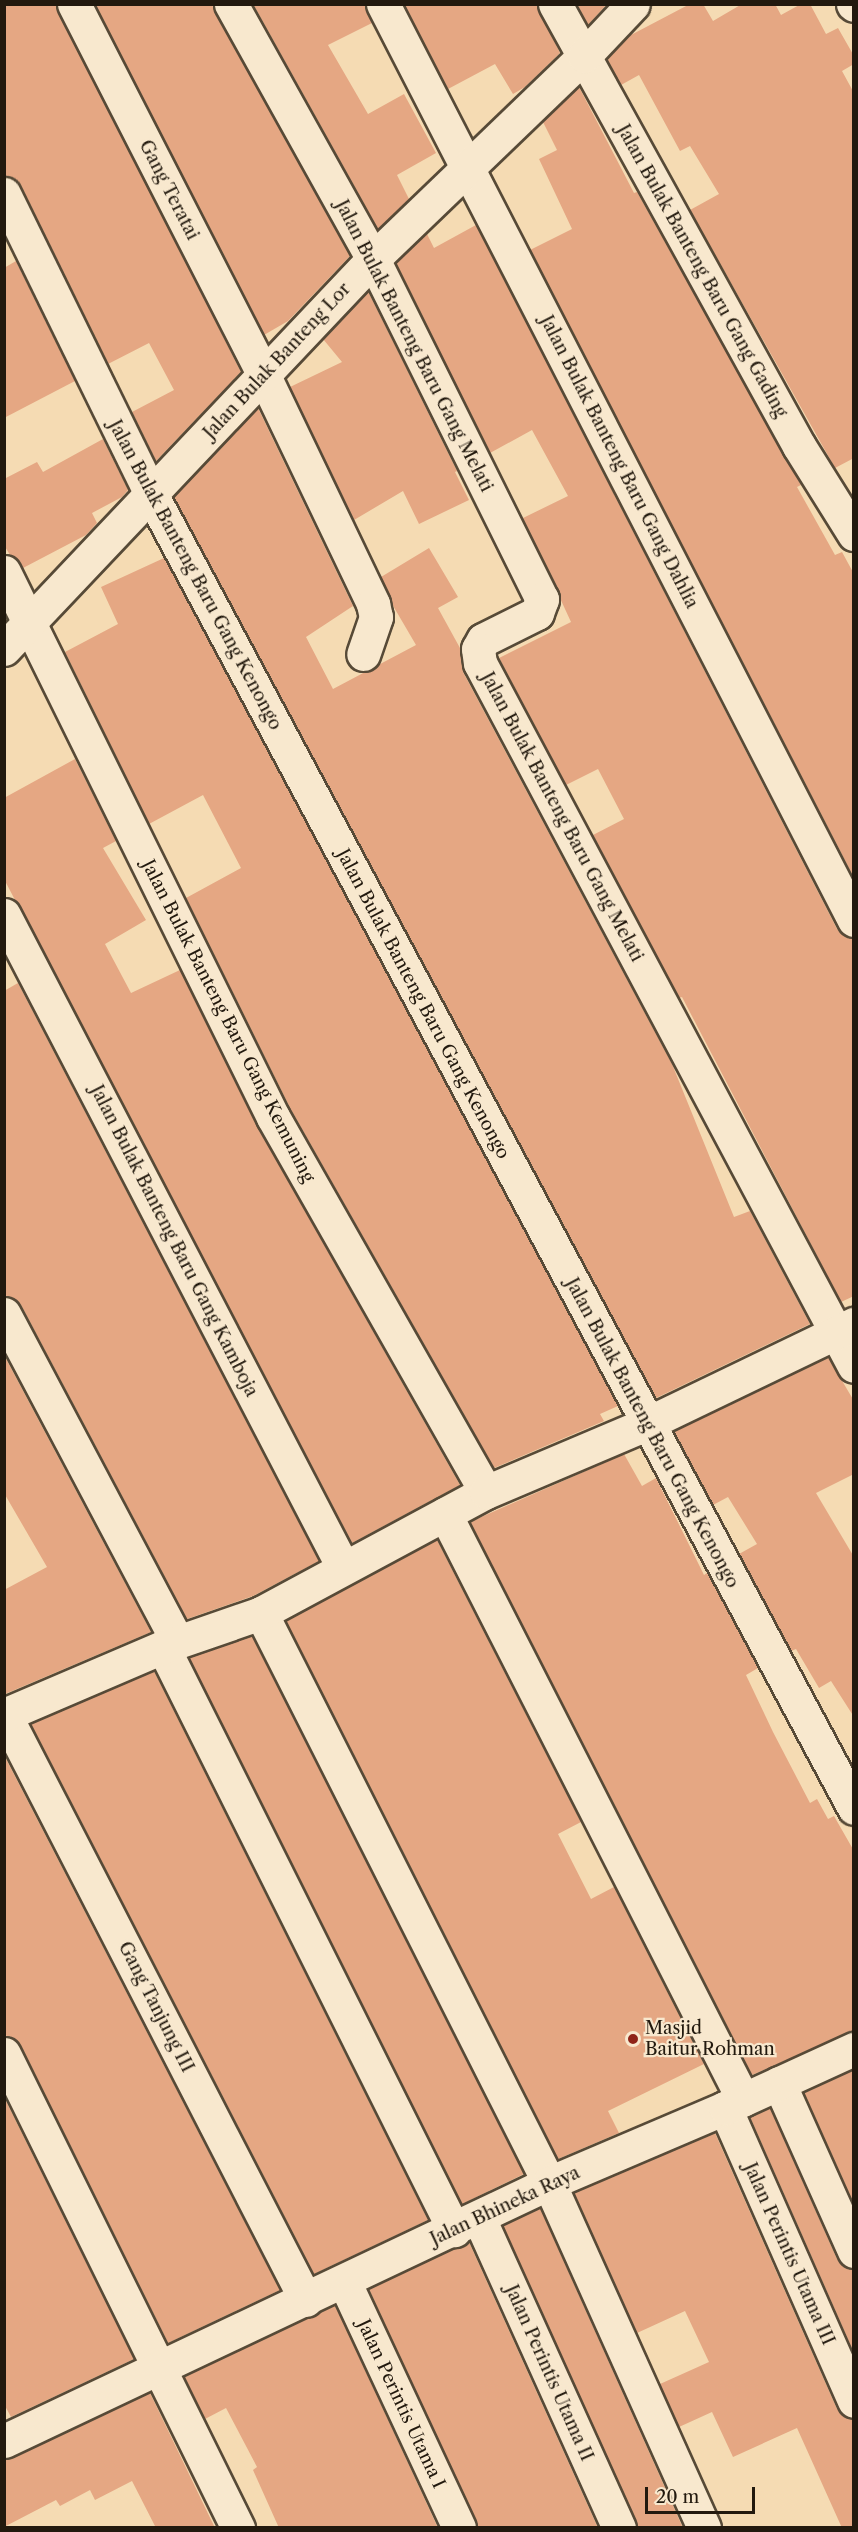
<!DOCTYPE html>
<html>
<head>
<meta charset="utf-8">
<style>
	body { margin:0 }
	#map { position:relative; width:858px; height:2532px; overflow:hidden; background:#f5dbb3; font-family:"Libre Caslon Text",serif }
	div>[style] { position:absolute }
	.building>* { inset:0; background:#e5a783 }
	.roads { filter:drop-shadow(2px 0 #574a37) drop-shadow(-2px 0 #574a37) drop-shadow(0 2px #574a37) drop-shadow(0 -2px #574a37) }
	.minor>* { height:33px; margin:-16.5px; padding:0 16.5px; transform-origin:16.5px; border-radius:16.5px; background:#f8e8ce }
	.dots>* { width:16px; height:16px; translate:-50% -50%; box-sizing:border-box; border:3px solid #f8e8ce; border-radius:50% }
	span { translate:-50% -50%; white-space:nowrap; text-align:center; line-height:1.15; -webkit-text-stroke:4.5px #f8e8ce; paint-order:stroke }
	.street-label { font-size:18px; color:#22190e }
	.poi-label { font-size:18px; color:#22190e }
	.left { translate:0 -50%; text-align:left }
	.frame { position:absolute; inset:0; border:6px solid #22190e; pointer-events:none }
	.scale { position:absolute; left:645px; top:2487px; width:110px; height:27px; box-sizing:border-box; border:3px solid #22190e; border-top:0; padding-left:8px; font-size:18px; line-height:21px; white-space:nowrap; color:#22190e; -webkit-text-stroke:4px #f8e8ce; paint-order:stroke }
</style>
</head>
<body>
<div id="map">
	<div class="building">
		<div style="clip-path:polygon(4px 4px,56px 4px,241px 372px,156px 461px,132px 412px,174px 390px,149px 343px,108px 364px,21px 186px,14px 178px,4px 175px)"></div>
		<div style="clip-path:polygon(95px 4px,212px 4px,215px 13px,350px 256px,288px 321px,264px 335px)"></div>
		<div style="clip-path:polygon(253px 4px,364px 4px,372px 23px,328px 45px,368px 114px,404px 94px,436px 153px,397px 175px,409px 199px,378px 229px)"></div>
		<div style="clip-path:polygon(404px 4px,536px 4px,560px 53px,525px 87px,513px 94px,495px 64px,448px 89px)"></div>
		<div style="clip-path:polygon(577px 4px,607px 4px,588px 25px)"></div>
		<div style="clip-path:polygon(703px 4px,713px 21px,742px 4px,775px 4px,781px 15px,801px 4px,810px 4px,826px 34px,838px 28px,854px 56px,854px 64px,842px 71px,854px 93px,854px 458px,835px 468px,690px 210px,719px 194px,690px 146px,680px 151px,639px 75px,621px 85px,607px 59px,629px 36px,688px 5px)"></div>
		<div style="clip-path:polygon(579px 87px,634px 193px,637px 192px,801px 485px,797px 487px,835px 555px,842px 552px,854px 574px,854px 878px,530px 250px,572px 229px,539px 159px,557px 150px,543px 122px)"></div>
		<div style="clip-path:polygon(476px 225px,837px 929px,844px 936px,854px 939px,854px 1296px,841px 1302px,682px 997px,679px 998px,593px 835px,624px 819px,598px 769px,566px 785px,499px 658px,571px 622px,523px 518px,568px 496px,532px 430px,490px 453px,396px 263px,427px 234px,434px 248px)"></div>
		<div style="clip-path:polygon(16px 261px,75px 381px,4px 418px,4px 268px)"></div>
		<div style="clip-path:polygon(368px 291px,457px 471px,455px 472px,469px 500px,419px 524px,403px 491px,354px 520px,290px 387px,342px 362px,323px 339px)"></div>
		<div style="clip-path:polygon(258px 408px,353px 606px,306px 637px,333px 689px,416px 645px,392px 604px,381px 577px,429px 548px,458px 597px,438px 608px,460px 648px,463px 672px,672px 1064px,734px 1217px,750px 1211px,810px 1324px,656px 1398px,174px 497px)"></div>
		<div style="clip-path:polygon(103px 439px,128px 490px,122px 497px,92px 513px,97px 523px,86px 535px,23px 568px,15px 557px,10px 555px,4px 545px,4px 479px,37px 462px,43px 472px)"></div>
		<div style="clip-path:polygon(164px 558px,618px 1406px,600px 1414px,604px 1421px,494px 1468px,290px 1108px,186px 898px,241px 868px,203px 795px,149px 824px,65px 652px,118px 624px,101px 587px)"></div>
		<div style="clip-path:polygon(75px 759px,116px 841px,103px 848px,146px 920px,105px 944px,131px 993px,180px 970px,257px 1126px,460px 1485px,352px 1543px,4px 879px,4px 798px)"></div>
		<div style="clip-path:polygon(18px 983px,319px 1561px,253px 1596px,187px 1619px,21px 1305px,13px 1298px,4px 1295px,4px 991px)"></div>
		<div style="clip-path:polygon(4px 1355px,151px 1632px,5px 1694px,4px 1590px,47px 1567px,4px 1493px)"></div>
		<div style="clip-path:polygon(828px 1357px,854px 1401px,854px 1474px,816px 1493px,854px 1557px,854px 1717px,831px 1681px,819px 1688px,796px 1649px,791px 1651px,739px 1554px,757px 1544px,728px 1497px,713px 1505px,674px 1431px)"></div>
		<div style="clip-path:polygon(624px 1454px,642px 1486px,656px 1478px,704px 1575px,707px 1573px,758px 1668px,746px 1675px,773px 1732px,810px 1803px,817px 1799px,828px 1819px,834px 1816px,854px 1851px,854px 2031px,752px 2075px,470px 1522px)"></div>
		<div style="clip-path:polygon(437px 1540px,581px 1822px,558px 1834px,591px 1899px,614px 1887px,704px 2064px,608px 2111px,619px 2133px,558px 2159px,286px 1621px)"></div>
		<div style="clip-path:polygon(252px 1636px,524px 2174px,462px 2204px,189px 1658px)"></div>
		<div style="clip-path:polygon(154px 1671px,428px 2220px,314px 2274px,31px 1724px)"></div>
		<div style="clip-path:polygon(4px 1755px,280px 2290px,168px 2343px,21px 2046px,14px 2038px,4px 2035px)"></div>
		<div style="clip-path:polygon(854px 2070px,854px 2204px,804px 2093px)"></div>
		<div style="clip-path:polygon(4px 2097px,134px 2359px,11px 2417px,4px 2404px)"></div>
		<div style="clip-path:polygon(770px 2108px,837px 2259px,844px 2266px,854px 2270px,854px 2353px,750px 2117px)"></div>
		<div style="clip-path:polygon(715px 2133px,837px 2409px,843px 2416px,854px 2419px,854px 2528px,842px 2528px,797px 2428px,733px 2457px,712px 2412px,679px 2427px,660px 2384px,709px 2362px,685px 2311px,637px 2333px,574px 2193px)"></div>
		<div style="clip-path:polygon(540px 2208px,683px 2528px,637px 2528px,503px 2226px)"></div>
		<div style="clip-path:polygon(469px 2242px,598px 2528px,477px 2528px,369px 2289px)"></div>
		<div style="clip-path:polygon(335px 2305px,438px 2528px,279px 2528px,253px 2470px,257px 2467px,226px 2408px,205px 2419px,184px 2376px)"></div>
		<div style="clip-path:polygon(150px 2393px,215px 2528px,156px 2528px,132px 2481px,95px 2500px,90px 2490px,60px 2506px,56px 2500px,4px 2527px,4px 2459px)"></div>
	</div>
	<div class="roads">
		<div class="minor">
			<div style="left:74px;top:4px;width:418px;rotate:62.9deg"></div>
			<div style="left:264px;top:376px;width:253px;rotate:64.4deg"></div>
			<div style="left:373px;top:604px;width:13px;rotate:77deg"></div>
			<div style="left:376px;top:617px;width:39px;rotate:109deg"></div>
			<div style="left:231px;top:4px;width:292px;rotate:60.9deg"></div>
			<div style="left:373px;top:259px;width:380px;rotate:63.6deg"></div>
			<div style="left:542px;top:599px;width:15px;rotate:110deg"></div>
			<div style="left:537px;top:613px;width:60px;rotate:153.4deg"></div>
			<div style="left:483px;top:640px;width:10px;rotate:119deg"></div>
			<div style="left:478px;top:649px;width:14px;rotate:82deg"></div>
			<div style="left:480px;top:663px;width:796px;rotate:61.99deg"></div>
			<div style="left:383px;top:4px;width:1030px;rotate:62.79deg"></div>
			<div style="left:555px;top:4px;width:505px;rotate:61.1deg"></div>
			<div style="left:799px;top:446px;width:104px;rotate:58deg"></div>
			<div style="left:853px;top:4px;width:1px;rotate:45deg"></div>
			<div style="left:4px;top:194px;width:334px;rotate:63.9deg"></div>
			<div style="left:151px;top:494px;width:1490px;rotate:61.85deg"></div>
			<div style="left:4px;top:572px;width:608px;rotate:63.73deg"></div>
			<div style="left:273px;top:1117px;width:431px;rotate:60.4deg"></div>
			<div style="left:4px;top:649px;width:537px;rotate:-46.58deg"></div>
			<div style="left:373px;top:259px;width:293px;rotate:-43.9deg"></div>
			<div style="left:584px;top:56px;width:71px;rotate:-46.7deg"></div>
			<div style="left:4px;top:915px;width:735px;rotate:62.53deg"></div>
			<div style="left:4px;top:1314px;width:371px;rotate:62.1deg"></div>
			<div style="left:445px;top:1514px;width:657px;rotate:63.01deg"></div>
			<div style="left:261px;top:1613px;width:639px;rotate:63.19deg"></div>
			<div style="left:549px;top:2183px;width:378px;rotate:65.8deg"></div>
			<div style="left:163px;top:1647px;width:652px;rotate:63.47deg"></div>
			<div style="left:4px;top:1713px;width:660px;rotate:62.78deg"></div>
			<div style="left:4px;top:1715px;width:173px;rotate:-23.2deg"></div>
			<div style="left:163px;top:1647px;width:104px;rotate:-19.1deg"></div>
			<div style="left:261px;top:1613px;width:255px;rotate:-28.3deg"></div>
			<div style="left:486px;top:1492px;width:174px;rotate:-23deg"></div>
			<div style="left:646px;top:1424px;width:231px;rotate:-25.7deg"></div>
			<div style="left:4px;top:2054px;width:529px;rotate:63.73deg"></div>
			<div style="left:779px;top:2083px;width:184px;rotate:65.9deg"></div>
			<div style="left:725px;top:2108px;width:320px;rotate:66.2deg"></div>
			<div style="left:479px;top:2218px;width:340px;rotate:65.7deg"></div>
			<div style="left:344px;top:2281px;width:272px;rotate:65deg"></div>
			<div style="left:4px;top:2441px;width:603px;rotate:-25.33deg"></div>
			<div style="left:549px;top:2183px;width:191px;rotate:-23.1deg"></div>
			<div style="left:725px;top:2108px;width:142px;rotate:-24.6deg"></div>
		</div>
	</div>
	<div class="dots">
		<div style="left:633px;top:2039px;background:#8f2418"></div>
	</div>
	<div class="street-label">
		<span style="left:169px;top:190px;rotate:63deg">Gang Teratai</span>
		<span style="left:702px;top:271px;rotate:61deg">Jalan Bulak Banteng Baru Gang Gading</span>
		<span style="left:414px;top:346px;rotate:63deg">Jalan Bulak Banteng Baru Gang Melati</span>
		<span style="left:277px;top:361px;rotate:-47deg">Jalan Bulak Banteng Lor</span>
		<span style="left:619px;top:462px;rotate:63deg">Jalan Bulak Banteng Baru Gang Dahlia</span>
		<span style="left:195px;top:575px;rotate:62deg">Jalan Bulak Banteng Baru Gang Kenongo</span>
		<span style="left:562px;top:817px;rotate:62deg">Jalan Bulak Banteng Baru Gang Melati</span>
		<span style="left:423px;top:1004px;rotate:62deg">Jalan Bulak Banteng Baru Gang Kenongo</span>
		<span style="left:228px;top:1021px;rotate:63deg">Jalan Bulak Banteng Baru Gang Kemuning</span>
		<span style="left:174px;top:1241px;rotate:63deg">Jalan Bulak Banteng Baru Gang Kamboja</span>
		<span style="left:652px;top:1433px;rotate:62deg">Jalan Bulak Banteng Baru Gang Kenongo</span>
		<span style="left:156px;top:2007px;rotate:63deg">Gang Tanjung III</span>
		<span style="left:505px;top:2206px;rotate:-25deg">Jalan Bhineka Raya</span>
		<span style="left:789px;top:2254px;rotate:66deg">Jalan Perintis Utama III</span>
		<span style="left:549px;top:2373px;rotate:66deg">Jalan Perintis Utama II</span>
		<span style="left:401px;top:2404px;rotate:65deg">Jalan Perintis Utama I</span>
	</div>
	<div class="poi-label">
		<span class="left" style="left:645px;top:2039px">Masjid<br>Baitur Rohman</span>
	</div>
	<div class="frame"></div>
	<div class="scale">20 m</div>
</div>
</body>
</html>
